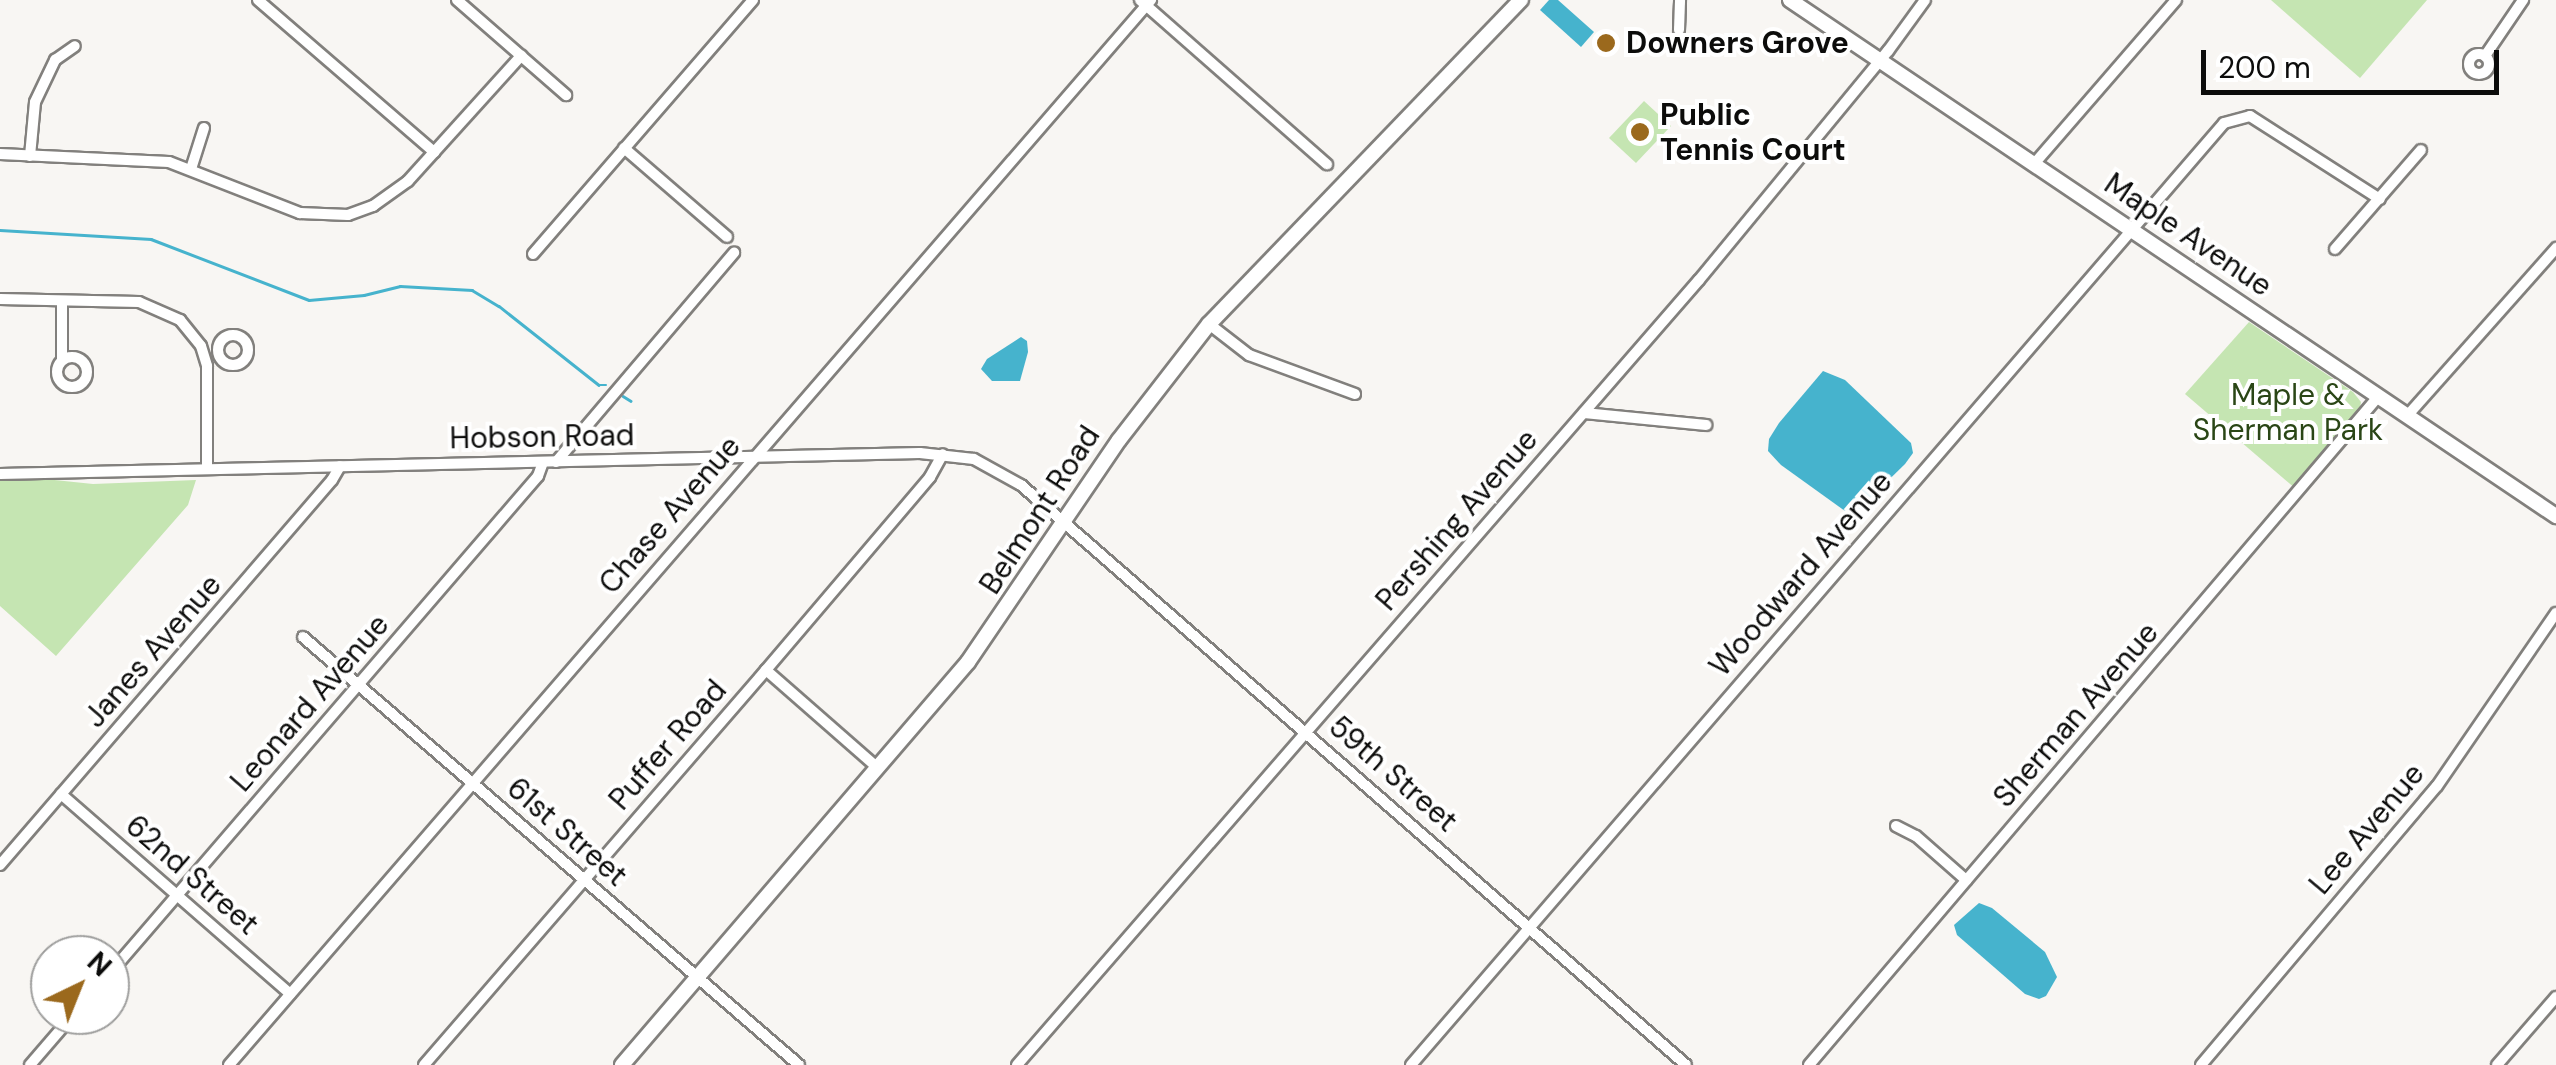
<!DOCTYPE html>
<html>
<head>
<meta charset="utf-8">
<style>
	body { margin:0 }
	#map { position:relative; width:2556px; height:1065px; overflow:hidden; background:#f8f6f3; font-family:"DM Sans",sans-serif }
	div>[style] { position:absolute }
	.green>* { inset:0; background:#c5e5b2 }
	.water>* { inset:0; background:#46b3cd }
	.stream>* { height:2.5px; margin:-1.25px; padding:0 1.25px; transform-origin:1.25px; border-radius:1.25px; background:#46b3cd }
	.roads { filter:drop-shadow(2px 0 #82807d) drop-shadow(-2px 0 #82807d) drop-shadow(0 2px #82807d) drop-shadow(0 -2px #82807d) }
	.street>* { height:10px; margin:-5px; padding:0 5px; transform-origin:5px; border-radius:5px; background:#fff }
	.street>.ring { margin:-5px; padding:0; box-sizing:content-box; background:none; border:10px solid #fff; border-radius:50% }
	.secondary>* { height:14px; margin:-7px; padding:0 7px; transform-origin:7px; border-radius:7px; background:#fff }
	.dots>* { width:28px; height:28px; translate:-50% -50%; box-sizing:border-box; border:5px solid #fff; border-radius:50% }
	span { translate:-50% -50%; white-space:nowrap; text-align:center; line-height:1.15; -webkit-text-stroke:8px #fff; paint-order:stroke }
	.poi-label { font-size:30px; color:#0c0c0b; font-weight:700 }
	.left { translate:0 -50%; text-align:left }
	.street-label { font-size:30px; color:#0c0c0b }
	.park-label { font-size:30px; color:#2a4616 }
	.north { position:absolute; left:30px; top:935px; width:100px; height:100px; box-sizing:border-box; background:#fff; border:2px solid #9e9e9d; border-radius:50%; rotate:43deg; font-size:28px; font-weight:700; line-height:40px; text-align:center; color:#0c0c0b }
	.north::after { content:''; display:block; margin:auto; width:35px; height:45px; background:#9b691d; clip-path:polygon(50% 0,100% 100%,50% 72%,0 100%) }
	.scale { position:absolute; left:2201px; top:50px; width:298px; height:45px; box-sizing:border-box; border:5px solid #0c0c0b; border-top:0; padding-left:12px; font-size:30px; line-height:35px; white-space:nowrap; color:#0c0c0b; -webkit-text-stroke:8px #fff; paint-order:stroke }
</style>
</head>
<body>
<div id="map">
	<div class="green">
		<div style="clip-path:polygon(2271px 0,2427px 0,2360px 78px)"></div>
		<div style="clip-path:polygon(1644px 101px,1671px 126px,1636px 163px,1609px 138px)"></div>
		<div style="clip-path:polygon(2249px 322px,2353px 392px,2361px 402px,2359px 414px,2296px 489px,2185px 394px)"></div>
		<div style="clip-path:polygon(45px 479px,93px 484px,196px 480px,188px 505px,56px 656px,0 606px,0 481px)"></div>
	</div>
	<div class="water">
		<div style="clip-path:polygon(1549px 0,1558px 0,1594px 32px,1581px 47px,1540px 10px)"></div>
		<div style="clip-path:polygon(1021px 337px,1027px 341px,1028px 352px,1020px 381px,992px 381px,981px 369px,987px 359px)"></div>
		<div style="clip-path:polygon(1823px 371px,1845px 380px,1911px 443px,1913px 453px,1905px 464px,1858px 510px,1845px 511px,1781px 465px,1768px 451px,1769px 439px,1779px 423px)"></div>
		<div style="clip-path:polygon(1979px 903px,1992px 908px,2045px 952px,2057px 977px,2046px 996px,2039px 999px,2025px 994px,1957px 935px,1954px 925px)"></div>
	</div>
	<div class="stream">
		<div style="left:0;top:230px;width:151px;rotate:3.4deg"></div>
		<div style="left:151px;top:239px;width:169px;rotate:21.1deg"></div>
		<div style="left:309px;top:300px;width:55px;rotate:-5.2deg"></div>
		<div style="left:364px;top:295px;width:37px;rotate:-14deg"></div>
		<div style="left:400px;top:286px;width:72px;rotate:3.2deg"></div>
		<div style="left:472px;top:290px;width:31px;rotate:31deg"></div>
		<div style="left:499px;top:306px;width:127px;rotate:38.3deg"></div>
		<div style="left:599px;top:385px;width:7px"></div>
		<div style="left:623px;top:396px;width:9px;rotate:32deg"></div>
	</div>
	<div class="roads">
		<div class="street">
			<div style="left:258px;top:0;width:233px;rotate:40.8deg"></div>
			<div style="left:457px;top:0;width:145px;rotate:41.1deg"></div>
			<div style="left:1140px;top:0;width:249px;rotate:41.3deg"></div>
			<div style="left:1679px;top:30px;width:30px;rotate:-88deg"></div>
			<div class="ring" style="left:2469px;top:54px;width:10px;height:10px"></div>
			<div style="left:2485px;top:56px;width:68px;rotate:-55.8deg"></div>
			<div style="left:624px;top:148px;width:136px;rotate:40.8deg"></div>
			<div style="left:0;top:154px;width:169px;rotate:2.7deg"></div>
			<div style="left:169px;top:162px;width:141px;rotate:21.3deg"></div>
			<div style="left:300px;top:213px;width:48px;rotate:2.4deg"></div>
			<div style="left:348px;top:215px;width:27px;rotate:-20deg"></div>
			<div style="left:373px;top:206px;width:43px;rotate:-35.5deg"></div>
			<div style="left:408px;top:181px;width:169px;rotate:-47.9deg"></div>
			<div style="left:30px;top:156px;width:54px;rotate:-84.7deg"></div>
			<div style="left:35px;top:102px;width:47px;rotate:-64.5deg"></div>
			<div style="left:55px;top:60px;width:24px;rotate:-35deg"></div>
			<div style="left:2034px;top:164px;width:217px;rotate:-49.1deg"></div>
			<div style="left:191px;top:169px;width:43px;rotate:-72.4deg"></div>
			<div style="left:2335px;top:249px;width:131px;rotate:-49deg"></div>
			<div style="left:533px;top:254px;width:336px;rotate:-49.1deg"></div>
			<div style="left:0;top:299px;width:139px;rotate:1.2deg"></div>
			<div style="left:139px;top:302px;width:45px;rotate:23.7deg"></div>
			<div style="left:180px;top:320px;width:33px;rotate:51deg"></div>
			<div style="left:201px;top:346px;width:21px;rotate:73deg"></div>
			<div style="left:207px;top:366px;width:102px;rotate:90deg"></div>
			<div style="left:62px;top:302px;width:57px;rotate:90deg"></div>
			<div style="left:1209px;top:324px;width:51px;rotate:37.8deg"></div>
			<div style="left:1249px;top:355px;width:113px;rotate:20.2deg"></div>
			<div class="ring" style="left:218px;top:335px;width:20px;height:20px"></div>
			<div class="ring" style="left:57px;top:357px;width:20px;height:20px"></div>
			<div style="left:1584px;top:413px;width:123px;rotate:5.6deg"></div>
			<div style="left:2407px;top:416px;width:225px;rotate:-48.4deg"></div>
			<div style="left:556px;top:462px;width:275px;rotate:-49.6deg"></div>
			<div style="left:0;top:474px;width:920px;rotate:-1.31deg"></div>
			<div style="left:920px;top:453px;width:54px;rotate:6.3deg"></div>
			<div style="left:974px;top:459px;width:54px;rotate:29deg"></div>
			<div style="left:1021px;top:485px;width:882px;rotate:41.09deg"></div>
			<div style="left:303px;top:637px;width:655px;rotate:40.79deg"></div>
			<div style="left:766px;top:670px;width:149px;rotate:41.2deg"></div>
			<div style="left:61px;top:794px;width:304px;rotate:41.1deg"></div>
			<div style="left:1896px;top:826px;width:22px;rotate:27deg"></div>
			<div style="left:1916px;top:836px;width:67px;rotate:41.3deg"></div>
			<div style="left:0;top:865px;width:508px;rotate:-49.23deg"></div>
			<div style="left:332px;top:480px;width:16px;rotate:-60deg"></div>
			<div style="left:110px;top:973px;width:656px;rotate:-49.27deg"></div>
			<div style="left:538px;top:476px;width:15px;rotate:-70deg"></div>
			<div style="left:30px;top:1065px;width:66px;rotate:-49.3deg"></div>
			<div style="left:229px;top:1065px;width:1409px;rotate:-49.12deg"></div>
			<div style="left:424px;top:1065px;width:522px;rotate:-49.11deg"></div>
			<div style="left:766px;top:670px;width:253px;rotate:-49.6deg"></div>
			<div style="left:930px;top:477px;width:26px;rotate:-61deg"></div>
			<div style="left:1017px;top:1065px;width:1040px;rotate:-49.02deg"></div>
			<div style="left:1699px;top:280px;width:297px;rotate:-50.5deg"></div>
			<div style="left:1888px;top:51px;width:63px;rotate:-54deg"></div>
			<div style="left:1411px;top:1065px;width:1244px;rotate:-49.2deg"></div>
			<div style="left:2224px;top:123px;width:27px;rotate:-15deg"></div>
			<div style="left:2250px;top:116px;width:154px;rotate:32.6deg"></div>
			<div style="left:1809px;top:1065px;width:877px;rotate:-49.58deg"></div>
			<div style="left:2201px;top:1065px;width:365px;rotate:-49.8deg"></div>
			<div style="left:2437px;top:786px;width:210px;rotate:-55.5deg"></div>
			<div style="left:2497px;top:1065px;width:90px;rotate:-49.1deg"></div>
		</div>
		<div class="secondary">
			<div style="left:1790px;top:0;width:924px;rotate:33.97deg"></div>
			<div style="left:622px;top:1065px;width:531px;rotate:-49.35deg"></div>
			<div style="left:968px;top:662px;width:268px;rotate:-55.8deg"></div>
			<div style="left:1119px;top:440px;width:147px;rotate:-52.2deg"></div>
			<div style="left:1209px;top:324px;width:450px;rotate:-46.1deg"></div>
		</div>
	</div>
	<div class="dots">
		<div style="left:1606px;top:43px;background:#9b691d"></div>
		<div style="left:1640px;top:132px;background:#9b691d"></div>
	</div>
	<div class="poi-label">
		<span class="left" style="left:1626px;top:43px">Downers Grove</span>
		<span class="left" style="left:1660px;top:132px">Public<br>Tennis Court</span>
	</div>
	<div class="street-label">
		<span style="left:2188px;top:235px;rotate:34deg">Maple Avenue</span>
		<span style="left:542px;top:437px;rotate:-1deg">Hobson Road</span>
		<span style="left:1040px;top:510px;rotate:-57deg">Belmont Road</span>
		<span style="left:670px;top:515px;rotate:-49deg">Chase Avenue</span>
		<span style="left:1457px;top:520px;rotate:-49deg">Pershing Avenue</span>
		<span style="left:1801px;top:574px;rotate:-49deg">Woodward Avenue</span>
		<span style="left:153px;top:651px;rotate:-49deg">Janes Avenue</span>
		<span style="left:310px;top:703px;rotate:-49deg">Leonard Avenue</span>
		<span style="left:2076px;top:715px;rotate:-49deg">Sherman Avenue</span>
		<span style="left:668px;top:745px;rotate:-49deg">Puffer Road</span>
		<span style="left:1393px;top:774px;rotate:41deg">59th Street</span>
		<span style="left:2367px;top:829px;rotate:-50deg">Lee Avenue</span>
		<span style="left:567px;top:832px;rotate:41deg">61st Street</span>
		<span style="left:192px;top:875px;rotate:41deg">62nd Street</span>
	</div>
	<div class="park-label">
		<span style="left:2288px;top:412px">Maple &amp;<br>Sherman Park</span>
	</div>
	<div class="north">N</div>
	<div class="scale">200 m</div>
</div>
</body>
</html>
